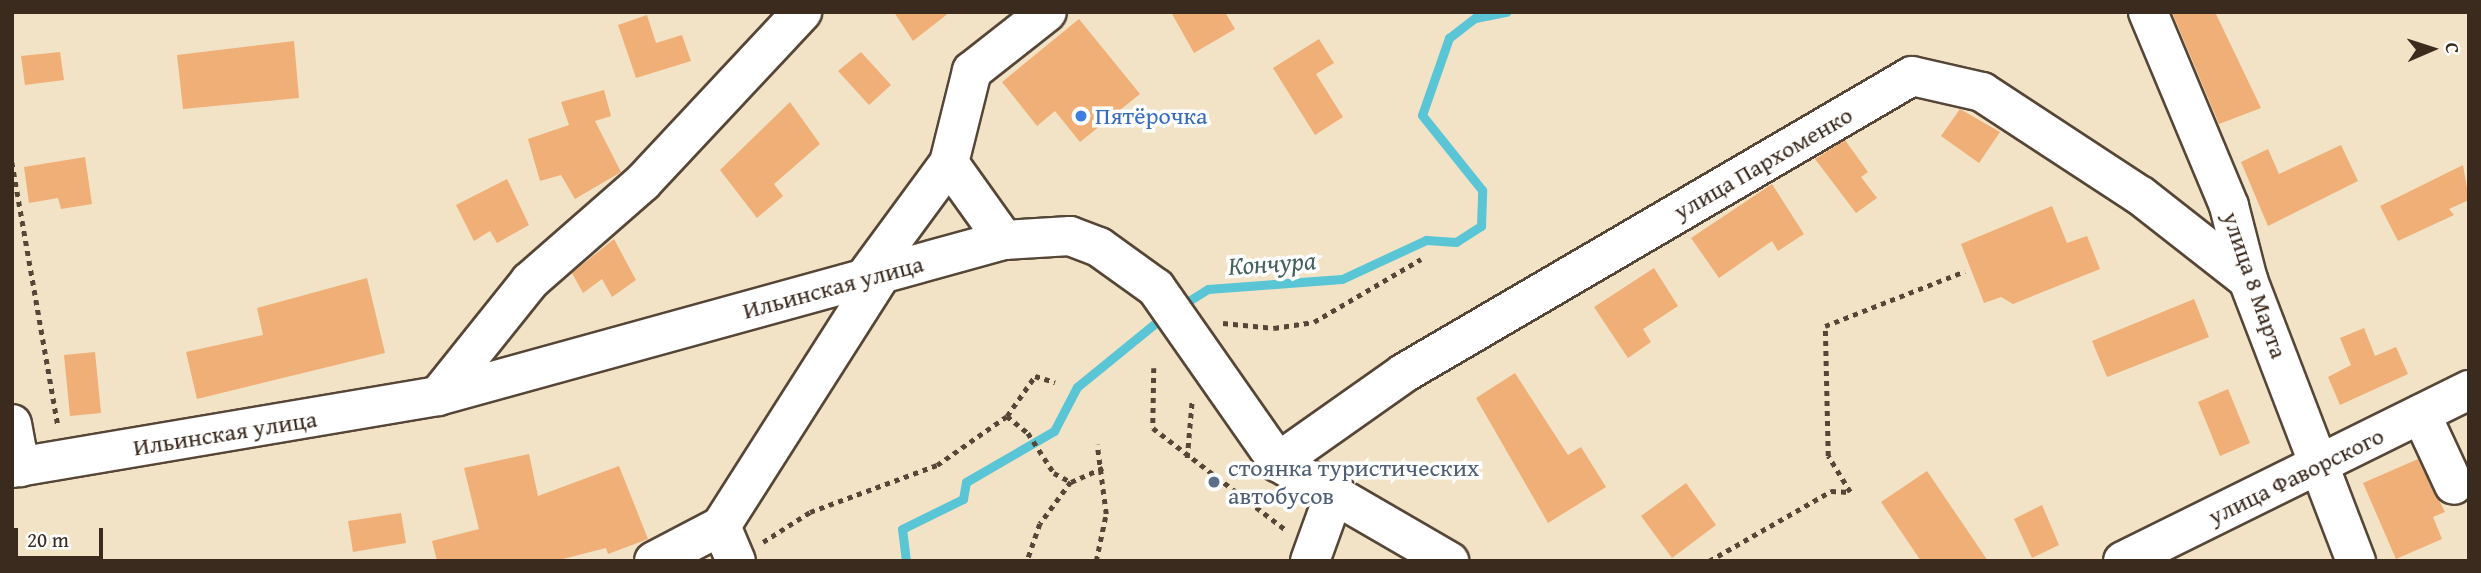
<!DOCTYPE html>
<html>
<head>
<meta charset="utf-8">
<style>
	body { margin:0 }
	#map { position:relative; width:2481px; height:573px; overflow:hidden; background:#f2e3c7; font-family:"Gentium Book Plus",serif }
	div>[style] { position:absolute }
	.stream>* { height:9px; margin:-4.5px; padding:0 4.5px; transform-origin:4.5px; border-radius:4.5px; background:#5ac5d5 }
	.building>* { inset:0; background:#efaf76 }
	.path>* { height:4.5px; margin-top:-2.25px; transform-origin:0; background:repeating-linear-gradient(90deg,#564637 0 5px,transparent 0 10px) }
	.roads { filter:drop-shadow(2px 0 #564637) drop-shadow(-2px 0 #564637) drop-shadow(0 2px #564637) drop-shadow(0 -2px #564637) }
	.minor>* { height:38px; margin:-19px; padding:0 19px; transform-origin:19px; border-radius:19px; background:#fff }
	.major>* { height:38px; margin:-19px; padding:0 19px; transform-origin:19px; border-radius:19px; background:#fff }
	.dots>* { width:19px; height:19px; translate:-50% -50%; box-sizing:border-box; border:4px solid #fff; border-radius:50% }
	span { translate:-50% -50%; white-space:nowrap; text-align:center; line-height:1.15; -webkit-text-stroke:7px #fff; paint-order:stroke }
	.shop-label { font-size:24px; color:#366cbe }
	.left { translate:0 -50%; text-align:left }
	.street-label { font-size:24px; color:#3b2a1e }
	.service-label { font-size:24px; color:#4e5e75 }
	.water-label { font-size:26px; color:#46605e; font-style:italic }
	.frame { position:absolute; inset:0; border:14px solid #3b2a1e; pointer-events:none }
	.north { position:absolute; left:2397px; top:14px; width:70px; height:70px; -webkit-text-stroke:5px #fff; paint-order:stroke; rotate:87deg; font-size:19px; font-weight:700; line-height:28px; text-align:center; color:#3b2a1e }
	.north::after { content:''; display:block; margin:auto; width:24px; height:32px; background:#3b2a1e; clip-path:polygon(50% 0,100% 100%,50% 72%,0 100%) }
	.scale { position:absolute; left:14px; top:528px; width:89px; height:32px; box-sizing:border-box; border:4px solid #3b2a1e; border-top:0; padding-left:9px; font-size:21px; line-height:24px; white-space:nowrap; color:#3b2a1e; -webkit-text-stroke:5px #fff; paint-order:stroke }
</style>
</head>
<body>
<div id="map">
	<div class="stream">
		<div style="left:1179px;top:307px;width:34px;rotate:-32deg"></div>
		<div style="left:1208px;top:289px;width:134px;rotate:-4.3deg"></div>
		<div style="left:1342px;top:279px;width:93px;rotate:-24.9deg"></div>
		<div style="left:1426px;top:240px;width:30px;rotate:4deg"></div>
		<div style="left:1456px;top:242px;width:30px;rotate:-33deg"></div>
		<div style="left:1481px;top:226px;width:36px;rotate:-88deg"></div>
		<div style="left:1482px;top:190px;width:96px;rotate:-128.7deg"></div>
		<div style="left:1422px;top:115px;width:82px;rotate:-70.7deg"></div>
		<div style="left:1449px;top:38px;width:33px;rotate:-38deg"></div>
		<div style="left:1475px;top:18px;width:32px;rotate:-11deg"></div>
		<div style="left:906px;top:561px;width:32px;rotate:-97deg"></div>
		<div style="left:902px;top:529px;width:68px;rotate:-26.2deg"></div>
		<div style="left:963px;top:499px;width:17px;rotate:-80deg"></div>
		<div style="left:966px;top:482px;width:102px;rotate:-30.1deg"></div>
		<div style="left:1054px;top:431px;width:50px;rotate:-62.4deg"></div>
		<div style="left:1077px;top:387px;width:112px;rotate:-39.2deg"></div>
	</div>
	<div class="building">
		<div style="clip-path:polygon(894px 12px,950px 12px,913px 41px)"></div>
		<div style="clip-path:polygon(1171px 12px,1225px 12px,1235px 29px,1194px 53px)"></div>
		<div style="clip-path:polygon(2172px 12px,2215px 12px,2261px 108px,2219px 124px)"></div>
		<div style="clip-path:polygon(647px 15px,656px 43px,682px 35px,691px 61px,636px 78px,618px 25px)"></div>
		<div style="clip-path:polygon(1079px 19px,1140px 94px,1080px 142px,1055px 111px,1037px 126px,1002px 82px)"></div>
		<div style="clip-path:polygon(1319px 39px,1334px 63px,1316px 74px,1343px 117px,1315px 135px,1273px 68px)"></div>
		<div style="clip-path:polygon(294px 41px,299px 98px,183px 109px,177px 55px)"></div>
		<div style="clip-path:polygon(60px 52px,64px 80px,25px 85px,21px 56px)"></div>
		<div style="clip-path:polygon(861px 52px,891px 85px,869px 105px,838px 71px)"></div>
		<div style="clip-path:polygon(604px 90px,611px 116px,595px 121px,621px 172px,575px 199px,561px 175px,540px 181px,528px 139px,569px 125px,561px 102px)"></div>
		<div style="clip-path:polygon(790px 102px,820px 144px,774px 184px,783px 196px,757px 218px,720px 170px)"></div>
		<div style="clip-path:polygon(1960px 109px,2000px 132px,1979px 163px,1941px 136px)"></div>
		<div style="clip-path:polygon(1845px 140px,1868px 172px,1861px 177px,1877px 198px,1856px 213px,1815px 159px)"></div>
		<div style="clip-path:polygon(2341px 145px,2358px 181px,2268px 226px,2241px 162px,2268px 149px,2279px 174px)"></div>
		<div style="clip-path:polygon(85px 157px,92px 204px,61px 209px,58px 198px,29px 203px,24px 167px)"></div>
		<div style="clip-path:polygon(2463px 165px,2469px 200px,2449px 209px,2454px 215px,2398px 241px,2380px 206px)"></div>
		<div style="clip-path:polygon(507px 179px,529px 225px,497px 243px,490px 231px,474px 241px,456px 205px)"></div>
		<div style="clip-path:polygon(1772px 184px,1804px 234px,1778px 251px,1772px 241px,1719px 278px,1691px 238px)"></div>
		<div style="clip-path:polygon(2052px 206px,2067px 243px,2087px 236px,2100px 269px,2013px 304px,2001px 297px,1984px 303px,1961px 244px)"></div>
		<div style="clip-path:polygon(614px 239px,636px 280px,612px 297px,602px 279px,583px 293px,572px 273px)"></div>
		<div style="clip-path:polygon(1654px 268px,1678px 306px,1643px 329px,1651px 342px,1628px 358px,1594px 307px)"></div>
		<div style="clip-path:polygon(367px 278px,385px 353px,197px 399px,186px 352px,263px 335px,257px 308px)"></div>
		<div style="clip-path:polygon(2194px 299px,2209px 337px,2107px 377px,2092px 341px)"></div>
		<div style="clip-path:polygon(2364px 328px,2375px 356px,2396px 347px,2408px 374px,2340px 405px,2328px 377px,2351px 365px,2340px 338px)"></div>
		<div style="clip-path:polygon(95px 352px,101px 413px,70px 416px,64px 355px)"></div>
		<div style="clip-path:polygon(1515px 373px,1568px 455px,1581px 447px,1606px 487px,1548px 523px,1476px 398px)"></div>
		<div style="clip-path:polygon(2228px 389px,2250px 443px,2220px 456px,2198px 402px)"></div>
		<div style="clip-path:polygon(529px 454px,538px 496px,619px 466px,648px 539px,608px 554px,606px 548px,555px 561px,437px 561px,432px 541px,479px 529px,464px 468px)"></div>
		<div style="clip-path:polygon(2418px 459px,2445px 512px,2433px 517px,2442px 539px,2396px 559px,2363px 483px)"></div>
		<div style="clip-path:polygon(1927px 471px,1988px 561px,1921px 561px,1881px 502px)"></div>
		<div style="clip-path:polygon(1686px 483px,1716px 525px,1672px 558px,1641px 516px)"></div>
		<div style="clip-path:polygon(2042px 505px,2059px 545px,2032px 558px,2014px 519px)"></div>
		<div style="clip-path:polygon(401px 513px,406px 543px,353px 552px,348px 521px)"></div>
	</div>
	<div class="path">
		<div style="left:12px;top:162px;width:268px;rotate:80.1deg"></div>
		<div style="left:1223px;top:323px;width:51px;rotate:5.6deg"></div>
		<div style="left:1274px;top:328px;width:40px;rotate:-8.5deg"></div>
		<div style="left:1314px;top:322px;width:124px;rotate:-30.5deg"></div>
		<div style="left:1154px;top:368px;width:60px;rotate:91deg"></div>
		<div style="left:1153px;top:428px;width:169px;rotate:37.5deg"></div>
		<div style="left:1007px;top:416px;width:27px;rotate:39deg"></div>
		<div style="left:1028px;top:433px;width:48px;rotate:57deg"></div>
		<div style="left:1054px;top:473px;width:19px;rotate:28deg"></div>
		<div style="left:1071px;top:482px;width:52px;rotate:126.4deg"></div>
		<div style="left:1040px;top:524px;width:39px;rotate:109deg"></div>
		<div style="left:1187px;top:458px;width:58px;rotate:-85.1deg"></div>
		<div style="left:1071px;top:482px;width:35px;rotate:-24deg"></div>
		<div style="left:763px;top:542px;width:56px;rotate:-32.6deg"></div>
		<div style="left:810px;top:512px;width:135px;rotate:-20.3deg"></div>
		<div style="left:937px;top:465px;width:85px;rotate:-35deg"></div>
		<div style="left:1007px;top:416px;width:49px;rotate:-55deg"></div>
		<div style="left:1035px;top:376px;width:21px;rotate:17deg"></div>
		<div style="left:1096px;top:561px;width:48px;rotate:-78deg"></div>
		<div style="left:1106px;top:514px;width:70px;rotate:-97.4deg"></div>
		<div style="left:1709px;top:561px;width:141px;rotate:-29.8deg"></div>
		<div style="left:1831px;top:491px;width:19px;rotate:3deg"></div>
		<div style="left:1850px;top:492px;width:42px;rotate:-121.4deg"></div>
		<div style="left:1828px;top:456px;width:130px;rotate:-91.3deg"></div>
		<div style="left:1825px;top:326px;width:150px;rotate:-21.4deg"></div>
	</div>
	<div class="roads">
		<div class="minor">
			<div style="left:2148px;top:12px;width:210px;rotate:67.3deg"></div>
			<div style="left:2229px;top:206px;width:76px;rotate:75.6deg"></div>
			<div style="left:2248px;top:280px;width:301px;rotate:69deg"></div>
			<div style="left:949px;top:163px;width:95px;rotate:54.5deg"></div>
			<div style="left:863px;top:280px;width:145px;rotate:-53.7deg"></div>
			<div style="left:949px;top:163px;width:95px;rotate:-76deg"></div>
			<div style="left:972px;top:71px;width:95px;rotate:-38.2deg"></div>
			<div style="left:438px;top:396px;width:147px;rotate:-51.3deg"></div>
			<div style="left:530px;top:281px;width:150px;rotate:-41.2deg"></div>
			<div style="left:643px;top:182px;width:233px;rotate:-46.9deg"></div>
			<div style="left:2421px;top:414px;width:78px;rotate:65.1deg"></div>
			<div style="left:12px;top:424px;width:44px;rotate:79.5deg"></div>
			<div style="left:1278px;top:462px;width:154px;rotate:-35.2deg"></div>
			<div style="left:1404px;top:373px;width:588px;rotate:-30.31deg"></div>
			<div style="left:1912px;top:76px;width:72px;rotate:12.9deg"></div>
			<div style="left:1982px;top:92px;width:190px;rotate:33.2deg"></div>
			<div style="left:2141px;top:196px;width:136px;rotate:38.1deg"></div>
			<div style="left:721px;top:526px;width:38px;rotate:67deg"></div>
			<div style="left:654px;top:561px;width:76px;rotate:-27.6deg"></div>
			<div style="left:721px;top:526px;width:298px;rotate:-57.5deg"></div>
			<div style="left:1310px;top:561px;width:73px;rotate:-70.1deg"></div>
			<div style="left:2123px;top:561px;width:386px;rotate:-26.3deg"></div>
		</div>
		<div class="major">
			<div style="left:12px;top:468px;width:432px;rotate:-9.6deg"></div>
			<div style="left:438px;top:396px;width:587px;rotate:-15.41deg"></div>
			<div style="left:1004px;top:240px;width:66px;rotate:-3.5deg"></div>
			<div style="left:1070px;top:236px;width:31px;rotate:21deg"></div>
			<div style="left:1099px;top:247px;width:70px;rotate:35.7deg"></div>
			<div style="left:1156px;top:288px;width:213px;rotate:55deg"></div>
			<div style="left:1278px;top:462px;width:198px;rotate:30.1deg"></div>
		</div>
	</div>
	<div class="dots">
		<div style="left:1081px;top:116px;background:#3f7fe0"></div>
		<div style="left:1214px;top:482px;background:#5c6f8a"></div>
	</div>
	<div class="shop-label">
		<span class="left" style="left:1095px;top:116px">Пятёрочка</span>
	</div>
	<div class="street-label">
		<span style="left:1763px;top:163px;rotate:-30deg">улица Пархоменко</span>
		<span style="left:2255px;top:285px;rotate:71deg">улица 8 Марта</span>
		<span style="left:833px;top:287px;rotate:-15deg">Ильинская улица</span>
		<span style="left:225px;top:433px;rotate:-9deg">Ильинская улица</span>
		<span style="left:2296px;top:476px;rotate:-26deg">улица Фаворского</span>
	</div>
	<div class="service-label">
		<span class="left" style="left:1228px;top:482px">стоянка туристических<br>автобусов</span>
	</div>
	<div class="water-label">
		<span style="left:1272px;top:263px;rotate:-4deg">Кончура</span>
	</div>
	<div class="frame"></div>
	<div class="north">С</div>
	<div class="scale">20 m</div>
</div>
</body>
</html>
